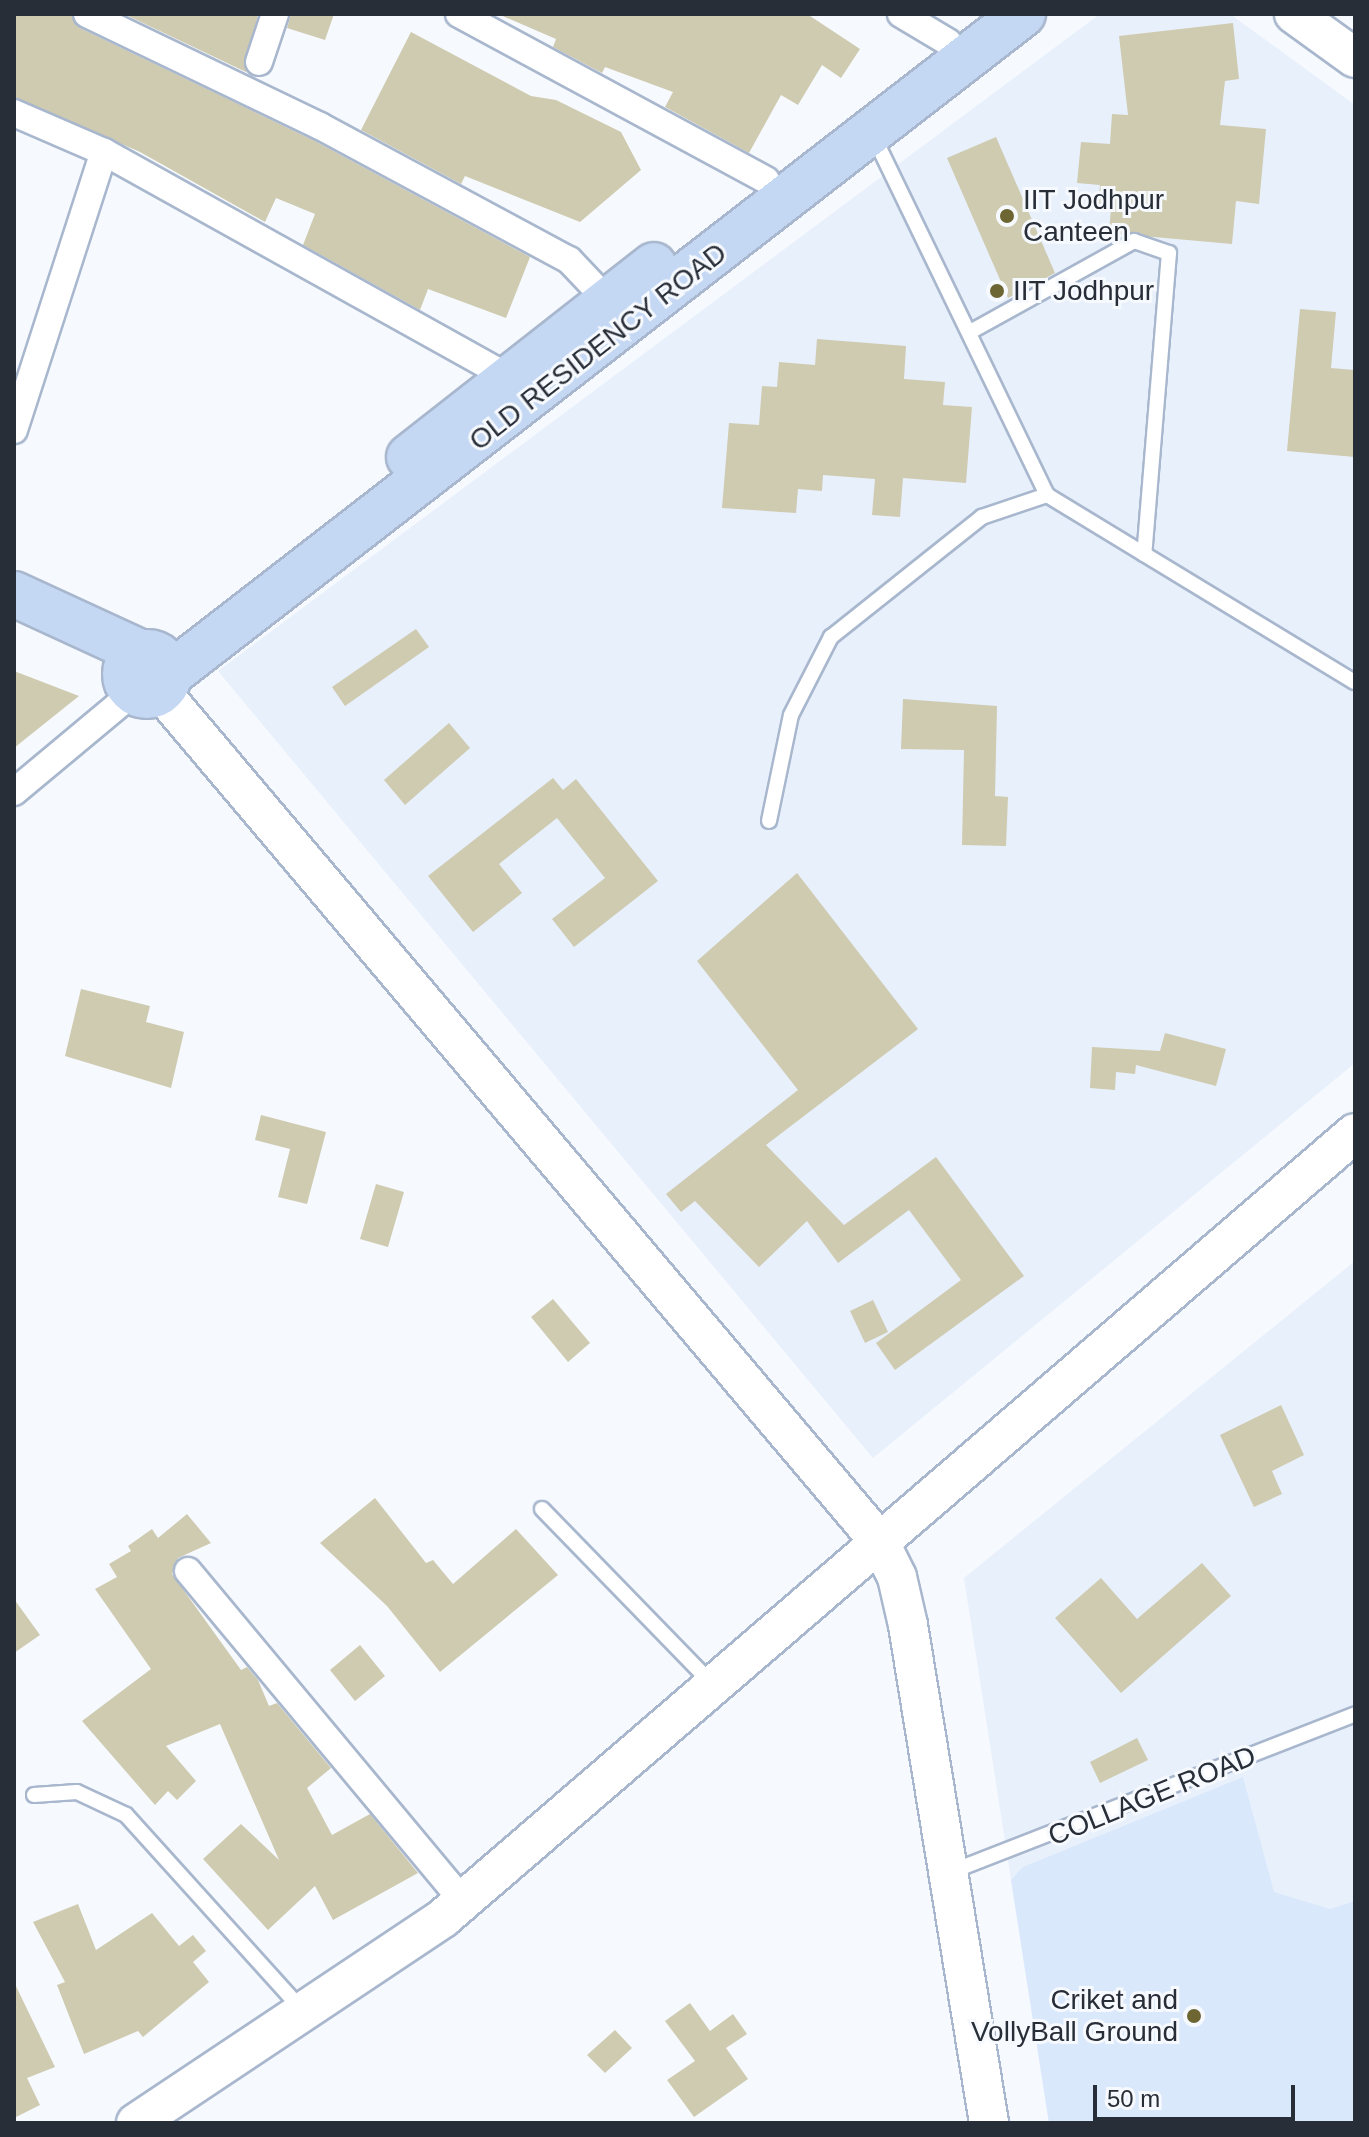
<!DOCTYPE html>
<html>
<head>
<meta charset="utf-8">
<style>
	body { margin:0 }
	#map { position:relative; width:1369px; height:2137px; overflow:hidden; background:#f6f9fe; font-family:Helvetica,sans-serif }
	div>[style] { position:absolute }
	.built>* { inset:0; background:#e8f0fc }
	.green>* { inset:0; background:#dae8fc }
	.building>* { inset:0; background:#cfcbb0 }
	.roads { filter:drop-shadow(2px 0 #a8b7cd) drop-shadow(-2px 0 #a8b7cd) drop-shadow(0 2px #a8b7cd) drop-shadow(0 -2px #a8b7cd) }
	.lane>* { height:14px; margin:-7px; padding:0 7px; transform-origin:7px; border-radius:7px; background:#fff }
	.street>* { height:26px; margin:-13px; padding:0 13px; transform-origin:13px; border-radius:13px; background:#fff }
	.secondary>* { height:38px; margin:-19px; padding:0 19px; transform-origin:19px; border-radius:19px; background:#fff }
	.highway>* { height:44px; margin:-22px; padding:0 22px; transform-origin:22px; border-radius:22px; background:#c4d7f3 }
	.highway>.ring { margin:-22px; padding:0; box-sizing:content-box; background:none; border:44px solid #c4d7f3; border-radius:50% }
	.dots>* { width:22px; height:22px; translate:-50% -50%; box-sizing:border-box; border:4px solid #f6f9fe; border-radius:50% }
	span { translate:-50% -50%; white-space:nowrap; text-align:center; line-height:1.15; -webkit-text-stroke:6px #f6f9fe; paint-order:stroke }
	.poi-label { font-size:28px; color:#282e37 }
	.left { translate:0 -50%; text-align:left }
	.right { translate:-100% -50%; text-align:right }
	.street-label { font-size:28px; color:#282e37 }
	.frame { position:absolute; inset:0; border:16px solid #282e37; pointer-events:none }
	.scale { position:absolute; left:1093px; top:2085px; width:202px; height:36px; box-sizing:border-box; border:4px solid #282e37; border-top:0; padding-left:10px; font-size:24px; line-height:28px; white-space:nowrap; color:#282e37; -webkit-text-stroke:6px #f6f9fe; paint-order:stroke }
</style>
</head>
<body>
<div id="map">
	<div class="built">
		<div style="clip-path:polygon(1100px 14px,1230px 14px,1355px 105px,1355px 1063px,873px 1458px,218px 671px)"></div>
		<div style="clip-path:polygon(1355px 1261px,1355px 2123px,1049px 2123px,964px 1578px)"></div>
	</div>
	<div class="green">
		<div style="clip-path:polygon(1243px 1777px,1274px 1892px,1330px 1909px,1355px 1901px,1355px 2123px,1049px 2123px,1011px 1880px,1023px 1867px)"></div>
	</div>
	<div class="building">
		<div style="clip-path:polygon(14px 14px,71px 14px,80px 28px,313px 140px,530px 257px,506px 318px,428px 289px,420px 310px,303px 245px,315px 214px,276px 198px,265px 222px,140px 152px,14px 97px)"></div>
		<div style="clip-path:polygon(124px 14px,258px 14px,246px 72px)"></div>
		<div style="clip-path:polygon(291px 14px,334px 14px,325px 40px,287px 28px)"></div>
		<div style="clip-path:polygon(498px 14px,807px 14px,860px 49px,841px 78px,822px 65px,798px 105px,781px 95px,749px 153px,665px 107px,673px 92px,605px 67px,602px 73px,553px 47px,556px 39px)"></div>
		<div style="clip-path:polygon(1233px 23px,1239px 79px,1225px 81px,1220px 125px,1266px 129px,1259px 204px,1236px 201px,1232px 244px,1109px 233px,1111px 208px,1098px 207px,1100px 185px,1077px 183px,1081px 142px,1110px 144px,1112px 114px,1128px 115px,1119px 36px)"></div>
		<div style="clip-path:polygon(411px 32px,531px 96px,556px 100px,621px 132px,641px 170px,580px 222px,465px 176px,461px 184px,361px 130px)"></div>
		<div style="clip-path:polygon(996px 137px,1055px 273px,1008px 298px,947px 158px)"></div>
		<div style="clip-path:polygon(1300px 309px,1336px 312px,1331px 368px,1355px 370px,1355px 457px,1287px 451px)"></div>
		<div style="clip-path:polygon(817px 339px,906px 346px,904px 379px,945px 382px,943px 405px,972px 407px,966px 483px,903px 478px,900px 517px,872px 515px,875px 479px,823px 475px,822px 491px,798px 489px,796px 513px,722px 508px,729px 423px,759px 425px,762px 386px,777px 387px,779px 362px,815px 365px)"></div>
		<div style="clip-path:polygon(416px 629px,429px 647px,345px 706px,332px 687px)"></div>
		<div style="clip-path:polygon(14px 671px,79px 696px,14px 748px)"></div>
		<div style="clip-path:polygon(903px 699px,997px 706px,995px 796px,1008px 797px,1006px 846px,962px 845px,964px 750px,901px 749px)"></div>
		<div style="clip-path:polygon(449px 723px,470px 748px,405px 805px,384px 780px)"></div>
		<div style="clip-path:polygon(553px 778px,563px 790px,576px 779px,658px 881px,574px 947px,552px 919px,605px 878px,557px 818px,499px 864px,522px 893px,473px 932px,428px 876px)"></div>
		<div style="clip-path:polygon(797px 873px,918px 1029px,766px 1145px,844px 1225px,936px 1157px,1024px 1276px,895px 1370px,876px 1343px,961px 1280px,909px 1210px,838px 1263px,807px 1221px,759px 1267px,695px 1201px,681px 1212px,666px 1194px,798px 1090px,697px 961px)"></div>
		<div style="clip-path:polygon(81px 989px,150px 1006px,146px 1022px,184px 1032px,171px 1088px,65px 1056px)"></div>
		<div style="clip-path:polygon(1165px 1033px,1226px 1049px,1216px 1086px,1136px 1065px,1135px 1074px,1116px 1072px,1115px 1090px,1090px 1088px,1092px 1047px,1160px 1051px)"></div>
		<div style="clip-path:polygon(261px 1115px,326px 1132px,307px 1204px,278px 1197px,290px 1149px,255px 1140px)"></div>
		<div style="clip-path:polygon(376px 1184px,404px 1192px,388px 1247px,360px 1239px)"></div>
		<div style="clip-path:polygon(553px 1299px,590px 1343px,568px 1362px,531px 1317px)"></div>
		<div style="clip-path:polygon(873px 1300px,888px 1332px,865px 1343px,850px 1311px)"></div>
		<div style="clip-path:polygon(1281px 1405px,1304px 1455px,1272px 1471px,1282px 1494px,1254px 1507px,1220px 1435px)"></div>
		<div style="clip-path:polygon(375px 1498px,426px 1563px,433px 1560px,453px 1584px,516px 1529px,558px 1575px,440px 1672px,387px 1606px,320px 1543px)"></div>
		<div style="clip-path:polygon(187px 1514px,211px 1543px,178px 1558px,172px 1574px,241px 1670px,247px 1667px,258px 1680px,269px 1706px,277px 1703px,331px 1768px,307px 1788px,332px 1835px,370px 1814px,418px 1873px,333px 1920px,315px 1886px,268px 1930px,203px 1859px,241px 1824px,279px 1860px,220px 1724px,166px 1746px,196px 1781px,177px 1800px,168px 1791px,155px 1805px,82px 1721px,151px 1669px,95px 1589px,117px 1577px,109px 1564px,131px 1551px,128px 1546px,152px 1529px,158px 1538px)"></div>
		<div style="clip-path:polygon(1202px 1563px,1231px 1596px,1121px 1693px,1055px 1618px,1101px 1578px,1137px 1619px)"></div>
		<div style="clip-path:polygon(14px 1599px,40px 1635px,14px 1653px)"></div>
		<div style="clip-path:polygon(360px 1645px,385px 1676px,355px 1701px,330px 1670px)"></div>
		<div style="clip-path:polygon(1137px 1738px,1148px 1760px,1100px 1783px,1090px 1762px)"></div>
		<div style="clip-path:polygon(78px 1904px,96px 1950px,152px 1913px,179px 1946px,193px 1935px,206px 1951px,193px 1962px,209px 1982px,143px 2037px,138px 2031px,84px 2054px,57px 1985px,65px 1982px,33px 1922px)"></div>
		<div style="clip-path:polygon(14px 1982px,55px 2067px,27px 2078px,40px 2105px,14px 2118px)"></div>
		<div style="clip-path:polygon(690px 2003px,710px 2031px,733px 2014px,747px 2034px,726px 2048px,748px 2079px,694px 2117px,667px 2080px,695px 2061px,665px 2021px)"></div>
		<div style="clip-path:polygon(615px 2030px,632px 2048px,605px 2073px,587px 2055px)"></div>
	</div>
	<div class="roads">
		<div class="lane">
			<div style="left:873px;top:135px;width:400px;rotate:64.2deg"></div>
			<div style="left:1047px;top:495px;width:360px;rotate:31.3deg"></div>
			<div style="left:970px;top:332px;width:188px;rotate:-29deg"></div>
			<div style="left:1134px;top:241px;width:37px;rotate:19deg"></div>
			<div style="left:1169px;top:253px;width:302px;rotate:94.7deg"></div>
			<div style="left:769px;top:821px;width:108px;rotate:-78.3deg"></div>
			<div style="left:791px;top:715px;width:88px;rotate:-62.9deg"></div>
			<div style="left:831px;top:637px;width:193px;rotate:-38.5deg"></div>
			<div style="left:982px;top:517px;width:69px;rotate:-18.7deg"></div>
			<div style="left:542px;top:1509px;width:244px;rotate:45.8deg"></div>
			<div style="left:34px;top:1795px;width:43px;rotate:-4deg"></div>
			<div style="left:77px;top:1792px;width:54px;rotate:25.1deg"></div>
			<div style="left:126px;top:1815px;width:263px;rotate:47.9deg"></div>
			<div style="left:948px;top:1873px;width:437px;rotate:-21.3deg"></div>
		</div>
		<div class="street">
			<div style="left:87px;top:14px;width:259px;rotate:25.7deg"></div>
			<div style="left:320px;top:126px;width:283px;rotate:28.3deg"></div>
			<div style="left:569px;top:260px;width:57px;rotate:46.4deg"></div>
			<div style="left:459px;top:14px;width:349px;rotate:28.4deg"></div>
			<div style="left:901px;top:14px;width:55px;rotate:30.8deg"></div>
			<div style="left:259px;top:62px;width:51px;rotate:-71.6deg"></div>
			<div style="left:14px;top:113px;width:98px;rotate:23.4deg"></div>
			<div style="left:104px;top:152px;width:462px;rotate:29.1deg"></div>
			<div style="left:14px;top:430px;width:292px;rotate:-72.1deg"></div>
			<div style="left:14px;top:792px;width:156px;rotate:-39.8deg"></div>
			<div style="left:188px;top:1571px;width:430px;rotate:50.2deg"></div>
		</div>
		<div class="secondary">
			<div style="left:1294px;top:14px;width:75px;rotate:35.8deg"></div>
			<div style="left:161px;top:692px;width:1112px;rotate:49.78deg"></div>
			<div style="left:879px;top:1541px;width:40px;rotate:63.4deg"></div>
			<div style="left:897px;top:1577px;width:49px;rotate:77.1deg"></div>
			<div style="left:908px;top:1625px;width:505px;rotate:80.76deg"></div>
			<div style="left:136px;top:2123px;width:369px;rotate:-33.7deg"></div>
			<div style="left:443px;top:1918px;width:1203px;rotate:-40.72deg"></div>
		</div>
		<div class="highway">
			<div style="left:409px;top:457px;width:311px;rotate:-38.1deg"></div>
			<div style="left:14px;top:594px;width:141px;rotate:24.7deg"></div>
			<div class="ring" style="left:125px;top:652px;width:0;height:0"></div>
			<div style="left:169px;top:675px;width:1080px;rotate:-37.74deg"></div>
		</div>
	</div>
	<div class="dots">
		<div style="left:1007px;top:216px;background:#6d6532"></div>
		<div style="left:997px;top:291px;background:#6d6532"></div>
		<div style="left:1194px;top:2016px;background:#6d6532"></div>
	</div>
	<div class="poi-label">
		<span class="left" style="left:1023px;top:216px">IIT Jodhpur<br>Canteen</span>
		<span class="left" style="left:1013px;top:291px">IIT Jodhpur</span>
		<span class="right" style="left:1178px;top:2016px">Criket and<br>VollyBall Ground</span>
	</div>
	<div class="street-label">
		<span style="left:598px;top:347px;rotate:-38deg">OLD RESIDENCY ROAD</span>
		<span style="left:1152px;top:1796px;rotate:-22deg">COLLAGE ROAD</span>
	</div>
	<div class="frame"></div>
	<div class="scale">50 m</div>
</div>
</body>
</html>
